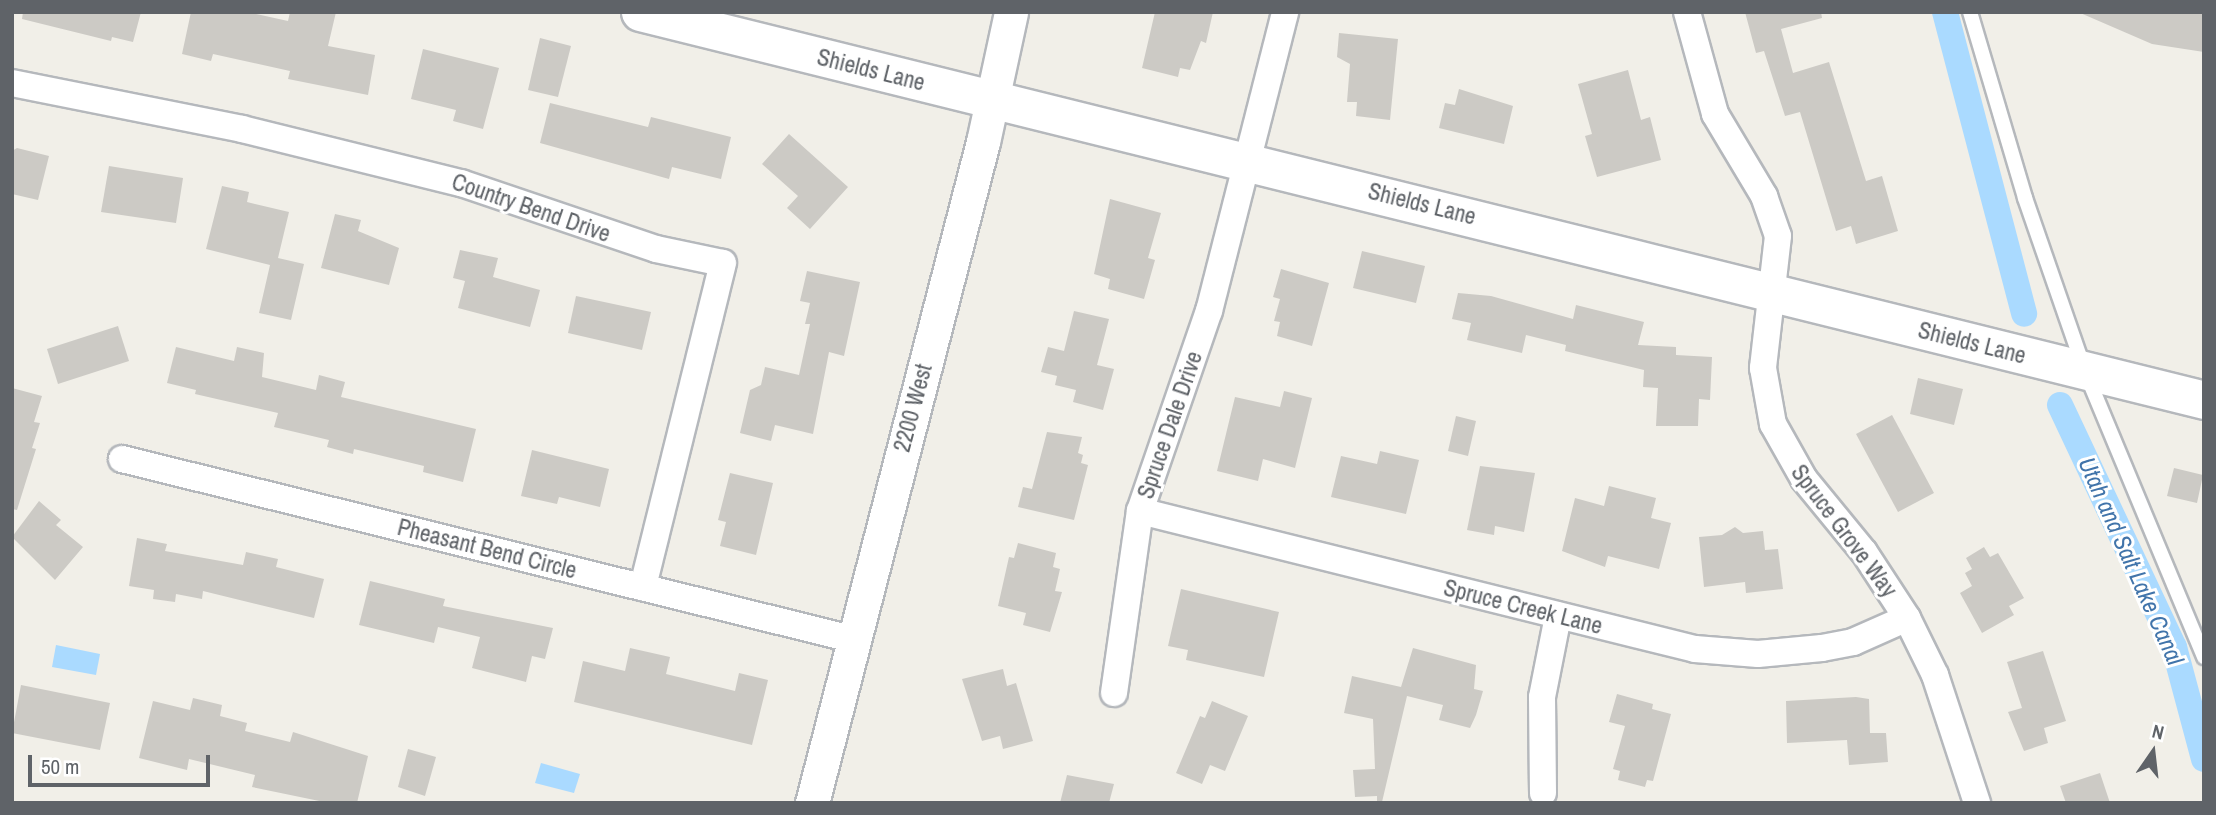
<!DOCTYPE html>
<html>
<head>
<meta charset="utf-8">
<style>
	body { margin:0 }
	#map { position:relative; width:2216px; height:815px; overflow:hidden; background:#f1efe8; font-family:"Archivo Narrow",sans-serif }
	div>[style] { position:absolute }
	.water>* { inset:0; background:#aadaff }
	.canal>* { height:26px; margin:-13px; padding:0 13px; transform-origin:13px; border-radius:13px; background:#aadaff }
	.building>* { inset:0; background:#cccac5 }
	.roads { filter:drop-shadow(2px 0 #b5b8bc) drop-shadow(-2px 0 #b5b8bc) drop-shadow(0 2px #b5b8bc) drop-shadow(0 -2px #b5b8bc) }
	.service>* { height:14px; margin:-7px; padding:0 7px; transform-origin:7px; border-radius:7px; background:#fff }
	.minor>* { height:26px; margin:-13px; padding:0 13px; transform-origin:13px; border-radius:13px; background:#fff }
	.tertiary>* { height:33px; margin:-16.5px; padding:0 16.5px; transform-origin:16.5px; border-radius:16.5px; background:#fff }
	.secondary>* { height:37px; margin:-18.5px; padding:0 18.5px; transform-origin:18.5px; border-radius:18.5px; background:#fff }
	span { translate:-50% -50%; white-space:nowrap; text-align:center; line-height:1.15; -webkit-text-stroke:6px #fff; paint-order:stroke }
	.street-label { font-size:23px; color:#5f6368 }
	.water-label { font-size:24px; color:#4174aa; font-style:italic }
	.frame { position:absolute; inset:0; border:14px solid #5f6368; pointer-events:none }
	.north { position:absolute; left:2118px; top:717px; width:70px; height:70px; -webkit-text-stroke:5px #fff; paint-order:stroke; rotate:14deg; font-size:19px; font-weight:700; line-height:28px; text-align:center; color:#5f6368 }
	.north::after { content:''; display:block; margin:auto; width:24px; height:32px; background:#5f6368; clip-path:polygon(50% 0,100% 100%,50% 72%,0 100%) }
	.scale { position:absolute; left:28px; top:755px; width:182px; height:32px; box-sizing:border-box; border:4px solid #5f6368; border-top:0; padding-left:9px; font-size:21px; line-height:24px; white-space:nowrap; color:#5f6368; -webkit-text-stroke:5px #fff; paint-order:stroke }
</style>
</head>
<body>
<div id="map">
	<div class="water">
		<div style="clip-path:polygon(56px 645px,100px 654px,96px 675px,52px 667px)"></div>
		<div style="clip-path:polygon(541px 763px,580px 774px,574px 793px,535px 783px)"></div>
	</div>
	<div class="canal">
		<div style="left:1945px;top:12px;width:312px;rotate:75.3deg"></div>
		<div style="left:2060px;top:405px;width:268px;rotate:64.8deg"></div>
		<div style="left:2174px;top:647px;width:116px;rotate:75deg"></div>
	</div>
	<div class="building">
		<div style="clip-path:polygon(23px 12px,141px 12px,133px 42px,112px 37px,111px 41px,22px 19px)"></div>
		<div style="clip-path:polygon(191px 12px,247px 12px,288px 21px,290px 12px,336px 12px,328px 46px,375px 55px,368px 95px,288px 79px,290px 71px,213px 54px,211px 61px,182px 54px)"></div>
		<div style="clip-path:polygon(1155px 12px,1213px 12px,1206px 43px,1201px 41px,1190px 70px,1180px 68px,1178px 77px,1142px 68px)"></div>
		<div style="clip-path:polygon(1745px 12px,1821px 12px,1822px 18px,1781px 29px,1793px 73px,1829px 62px,1866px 181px,1882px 176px,1898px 231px,1856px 244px,1851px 226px,1836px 231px,1800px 112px,1785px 116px,1764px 51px,1756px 53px)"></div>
		<div style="clip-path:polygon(2078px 12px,2204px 12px,2204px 52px,2152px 44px)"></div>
		<div style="clip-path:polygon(1339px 33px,1398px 39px,1390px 120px,1356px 116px,1357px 102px,1347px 102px,1350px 64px,1337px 57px)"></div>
		<div style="clip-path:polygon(540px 38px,571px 46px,558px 97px,528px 90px)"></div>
		<div style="clip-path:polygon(423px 49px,499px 68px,483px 129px,453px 121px,456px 110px,411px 99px)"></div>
		<div style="clip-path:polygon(1628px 70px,1641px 120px,1650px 117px,1661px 160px,1597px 177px,1585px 136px,1592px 134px,1578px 84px)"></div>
		<div style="clip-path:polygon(1459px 89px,1513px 106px,1504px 144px,1439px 128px,1445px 103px,1455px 105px)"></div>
		<div style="clip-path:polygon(550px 103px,648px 127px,651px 117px,731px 137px,721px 179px,672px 167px,669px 179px,540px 143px)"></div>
		<div style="clip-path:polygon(789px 134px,848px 187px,810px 229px,787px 208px,798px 196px,762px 164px)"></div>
		<div style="clip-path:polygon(17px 148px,49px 156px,38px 200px,12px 194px,12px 151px)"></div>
		<div style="clip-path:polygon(109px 166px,183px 178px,176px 223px,101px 212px)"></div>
		<div style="clip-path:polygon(222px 186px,249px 192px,247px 202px,289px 212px,278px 258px,304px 264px,291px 320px,259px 313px,270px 265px,206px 249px)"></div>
		<div style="clip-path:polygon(1110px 199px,1161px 213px,1148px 258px,1155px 260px,1144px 299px,1108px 289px,1110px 279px,1094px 274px)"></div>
		<div style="clip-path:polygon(335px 214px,361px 220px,358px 231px,399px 248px,389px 285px,321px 268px)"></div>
		<div style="clip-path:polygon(460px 250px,498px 258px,493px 277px,540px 290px,530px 327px,458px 308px,465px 281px,453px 278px)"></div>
		<div style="clip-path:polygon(1362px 251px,1425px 266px,1416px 303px,1353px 288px)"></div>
		<div style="clip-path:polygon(1281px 269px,1329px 283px,1312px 346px,1277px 336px,1280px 322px,1274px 321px,1280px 299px,1273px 297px)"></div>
		<div style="clip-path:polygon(807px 271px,860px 282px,844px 356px,829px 352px,813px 434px,775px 425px,771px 441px,740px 433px,750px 390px,761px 385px,765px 367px,799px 375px,810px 324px,805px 324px,810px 303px,800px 301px)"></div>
		<div style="clip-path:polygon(1458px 293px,1491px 296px,1573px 319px,1576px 305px,1644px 322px,1638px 345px,1676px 347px,1676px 355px,1712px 357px,1710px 400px,1699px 399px,1698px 426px,1656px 426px,1658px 388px,1643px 387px,1644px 370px,1565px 351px,1566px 345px,1526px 335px,1522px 353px,1467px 340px,1471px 323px,1452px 319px)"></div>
		<div style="clip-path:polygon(576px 296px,651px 312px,642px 350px,568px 333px)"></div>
		<div style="clip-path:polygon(1074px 311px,1109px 319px,1097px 365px,1114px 369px,1103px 410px,1073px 402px,1076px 390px,1055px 385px,1057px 376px,1041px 372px,1048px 347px,1064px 351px)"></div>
		<div style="clip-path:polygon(118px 326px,129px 361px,58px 384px,47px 349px)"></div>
		<div style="clip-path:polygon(176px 347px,234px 361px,237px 347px,264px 353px,262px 377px,316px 390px,319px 375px,345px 382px,341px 397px,476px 429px,463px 482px,423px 472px,424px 466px,354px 449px,353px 454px,327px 447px,329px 440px,274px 427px,278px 413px,195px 394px,196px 390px,167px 383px)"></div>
		<div style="clip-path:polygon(1918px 378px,1963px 389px,1954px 425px,1910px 414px)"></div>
		<div style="clip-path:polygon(12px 388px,42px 396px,34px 422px,40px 423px,32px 448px,36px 449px,17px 510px,12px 509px)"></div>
		<div style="clip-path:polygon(1284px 391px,1312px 398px,1295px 468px,1263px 459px,1258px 481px,1217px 471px,1235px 397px,1280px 407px)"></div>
		<div style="clip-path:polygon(1892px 415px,1934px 493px,1898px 512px,1856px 434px)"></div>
		<div style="clip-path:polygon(1456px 416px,1476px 421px,1468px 456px,1448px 451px)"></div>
		<div style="clip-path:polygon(1047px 432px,1082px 437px,1078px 453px,1083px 455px,1081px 463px,1088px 465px,1074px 520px,1018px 507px,1023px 487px,1032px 489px)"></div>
		<div style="clip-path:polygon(532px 450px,609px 469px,600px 507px,559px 497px,557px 504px,521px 496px)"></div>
		<div style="clip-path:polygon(1380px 451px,1419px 460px,1406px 514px,1331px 497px,1341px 456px,1377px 464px)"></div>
		<div style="clip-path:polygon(1480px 466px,1535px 473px,1524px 532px,1495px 526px,1494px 535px,1467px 530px)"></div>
		<div style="clip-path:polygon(2174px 468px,2203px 475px,2197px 503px,2167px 496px)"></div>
		<div style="clip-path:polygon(730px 473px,773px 483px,756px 555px,720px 546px,726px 522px,718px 520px)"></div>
		<div style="clip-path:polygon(1609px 486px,1656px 498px,1651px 518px,1671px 523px,1659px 569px,1608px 556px,1605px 567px,1562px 551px,1575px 498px,1604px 506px)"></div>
		<div style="clip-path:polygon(39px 501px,61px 520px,56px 525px,83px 547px,55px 580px,12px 537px)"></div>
		<div style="clip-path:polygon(1735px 527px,1743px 533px,1763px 531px,1765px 550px,1778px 549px,1783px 589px,1746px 593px,1745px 582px,1704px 587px,1699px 537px,1722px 535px)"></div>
		<div style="clip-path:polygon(137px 538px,167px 544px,165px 551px,243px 565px,246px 552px,278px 559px,276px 567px,324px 579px,314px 618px,203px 591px,202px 599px,176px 594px,175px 602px,153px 599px,154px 590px,129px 586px)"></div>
		<div style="clip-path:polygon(1018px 543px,1056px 553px,1053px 567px,1060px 569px,1055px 591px,1062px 592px,1050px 632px,1023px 625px,1026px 613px,998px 606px,1009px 557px,1014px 558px)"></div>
		<div style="clip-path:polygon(1984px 547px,1990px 557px,1998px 553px,2024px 598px,2009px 606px,2014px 615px,1982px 633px,1960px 593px,1972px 586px,1965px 573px,1972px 569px,1966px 558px)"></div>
		<div style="clip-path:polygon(370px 581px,445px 599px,443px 606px,553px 628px,545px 659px,532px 656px,526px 682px,472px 668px,480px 637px,438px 627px,434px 643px,359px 625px)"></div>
		<div style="clip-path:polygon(1181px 589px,1279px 612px,1264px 677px,1186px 660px,1188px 650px,1168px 646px)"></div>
		<div style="clip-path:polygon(630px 648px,670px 657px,666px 674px,735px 691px,739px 673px,768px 680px,752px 745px,574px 702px,583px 661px,625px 671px)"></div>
		<div style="clip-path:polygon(1413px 648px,1476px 665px,1474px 689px,1483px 691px,1476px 715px,1470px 728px,1439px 720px,1443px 705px,1407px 696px,1382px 802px,1377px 802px,1377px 796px,1355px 797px,1353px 770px,1375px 769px,1373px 719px,1344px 713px,1352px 676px,1401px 687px)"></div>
		<div style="clip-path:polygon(2043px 651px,2066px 721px,2044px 728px,2048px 743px,2024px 751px,2008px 712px,2022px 708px,2007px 662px)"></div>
		<div style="clip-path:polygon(1003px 669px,1007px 686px,1016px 683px,1033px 741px,1003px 749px,1000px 736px,982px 741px,962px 679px)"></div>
		<div style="clip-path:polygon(21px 685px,110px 703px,100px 750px,12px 733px)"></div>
		<div style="clip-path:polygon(1617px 694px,1653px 704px,1652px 709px,1671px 714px,1653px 781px,1647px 780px,1645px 787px,1618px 780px,1620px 771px,1613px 769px,1625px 726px,1609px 722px)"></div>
		<div style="clip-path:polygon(1856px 697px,1869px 699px,1870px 733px,1886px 733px,1888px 762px,1849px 765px,1847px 740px,1787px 743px,1786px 701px)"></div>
		<div style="clip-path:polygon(193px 698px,222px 705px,220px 716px,247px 723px,245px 731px,290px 742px,293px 732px,368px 756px,357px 803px,329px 803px,252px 787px,255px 775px,189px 759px,187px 770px,139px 758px,153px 701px,190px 710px)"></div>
		<div style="clip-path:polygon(1212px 701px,1248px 716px,1225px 771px,1210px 765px,1202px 784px,1176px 773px,1200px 716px,1205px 718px)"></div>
		<div style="clip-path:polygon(408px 749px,436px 757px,425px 796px,398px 787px)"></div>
		<div style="clip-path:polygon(2100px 773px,2110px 803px,2066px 803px,2060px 786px)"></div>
		<div style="clip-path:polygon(1067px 775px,1114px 784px,1109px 803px,1060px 803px)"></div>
	</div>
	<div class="roads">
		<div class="service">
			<div style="left:1970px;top:12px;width:194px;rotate:73.5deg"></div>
			<div style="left:2025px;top:198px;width:183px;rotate:70.9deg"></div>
			<div style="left:2085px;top:371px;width:310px;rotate:67.4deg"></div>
		</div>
		<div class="minor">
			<div style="left:1687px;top:12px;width:106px;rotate:74.6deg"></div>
			<div style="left:1715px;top:114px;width:96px;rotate:59.1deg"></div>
			<div style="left:1764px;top:196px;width:42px;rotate:70.7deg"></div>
			<div style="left:1778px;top:236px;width:133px;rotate:96.5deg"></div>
			<div style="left:1763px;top:368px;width:57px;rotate:79.9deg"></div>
			<div style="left:1773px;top:424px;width:63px;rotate:60.6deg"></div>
			<div style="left:1804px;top:479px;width:94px;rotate:50.6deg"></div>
			<div style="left:1864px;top:552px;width:79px;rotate:56.9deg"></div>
			<div style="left:1907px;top:618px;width:64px;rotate:63.8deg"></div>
			<div style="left:1935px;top:675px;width:135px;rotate:71.8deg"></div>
			<div style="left:12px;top:83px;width:235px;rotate:11.3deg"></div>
			<div style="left:242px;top:129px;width:226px;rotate:13.9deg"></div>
			<div style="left:461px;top:183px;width:206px;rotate:18.7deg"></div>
			<div style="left:656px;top:249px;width:68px;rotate:11.8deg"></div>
			<div style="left:723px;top:263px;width:334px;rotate:103.9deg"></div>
			<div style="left:122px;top:459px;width:752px;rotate:13.85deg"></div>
			<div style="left:1140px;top:511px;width:572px;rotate:13.96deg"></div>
			<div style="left:1695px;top:649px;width:63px;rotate:4.5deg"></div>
			<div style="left:1758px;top:654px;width:64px;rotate:-5.4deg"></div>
			<div style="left:1822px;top:648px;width:32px;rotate:-11deg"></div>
			<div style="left:1853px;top:642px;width:59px;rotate:-24deg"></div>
			<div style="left:1114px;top:693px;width:184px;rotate:-81.9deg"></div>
			<div style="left:1140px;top:511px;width:212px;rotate:-71deg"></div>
			<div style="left:1209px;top:311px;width:309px;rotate:-75.7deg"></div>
			<div style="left:1543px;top:793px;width:96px;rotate:-90.6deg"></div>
			<div style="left:1542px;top:697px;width:83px;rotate:-78.8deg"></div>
		</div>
		<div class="tertiary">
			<div style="left:812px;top:803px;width:683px;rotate:-75.5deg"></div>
			<div style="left:983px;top:142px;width:133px;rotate:-77.8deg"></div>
		</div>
		<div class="secondary">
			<div style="left:640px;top:12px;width:1611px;rotate:13.93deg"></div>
		</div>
	</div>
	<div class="street-label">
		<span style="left:871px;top:70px;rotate:14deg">Shields Lane</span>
		<span style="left:1422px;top:204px;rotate:14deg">Shields Lane</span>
		<span style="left:531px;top:208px;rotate:19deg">Country Bend Drive</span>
		<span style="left:1972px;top:343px;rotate:14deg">Shields Lane</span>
		<span style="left:913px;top:408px;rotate:-75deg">2200 West</span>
		<span style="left:1170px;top:425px;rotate:-71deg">Spruce Dale Drive</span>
		<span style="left:1844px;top:531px;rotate:53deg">Spruce Grove Way</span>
		<span style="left:487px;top:549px;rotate:14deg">Pheasant Bend Circle</span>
		<span style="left:1523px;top:607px;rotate:14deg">Spruce Creek Lane</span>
	</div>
	<div class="water-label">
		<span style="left:2131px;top:561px;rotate:66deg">Utah and Salt Lake Canal</span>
	</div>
	<div class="frame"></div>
	<div class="north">N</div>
	<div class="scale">50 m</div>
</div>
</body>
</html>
